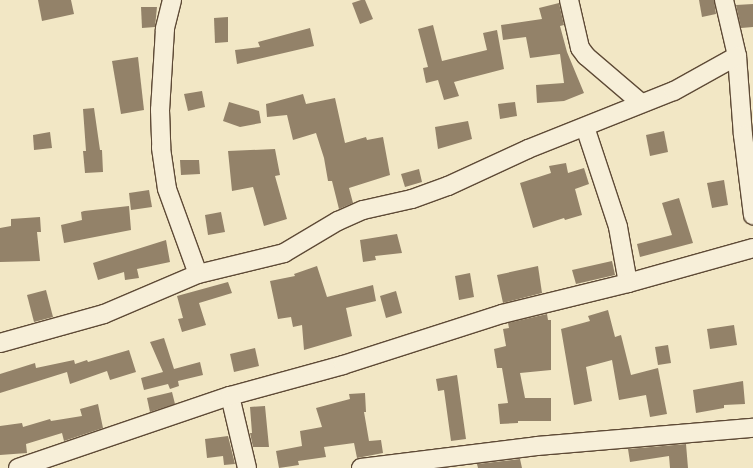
<!DOCTYPE html>
<html>
<head>
<meta charset="utf-8">
<style>
	body { margin:0 }
	#map { position:relative; width:753px; height:468px; overflow:hidden; background:#f2e7c5; font-family:"Sorts Mill Goudy",serif }
	div>[style] { position:absolute }
	.building>* { inset:0; background:#938269 }
	.roads { filter:drop-shadow(1px 0 #5e4a36) drop-shadow(-1px 0 #5e4a36) drop-shadow(0 1px #5e4a36) drop-shadow(0 -1px #5e4a36) }
	.minor>* { height:18px; margin:-9px; padding:0 9px; transform-origin:9px; border-radius:9px; background:#f7efd9 }
	span { translate:-50% -50%; white-space:nowrap; text-align:center; line-height:1.15; -webkit-text-stroke:4px #f7efd9; paint-order:stroke }
</style>
</head>
<body>
<div id="map">
	<div class="building">
		<div style="clip-path:polygon(38px 0,71px 0,74px 14px,42px 21px)"></div>
		<div style="clip-path:polygon(361px 0,365px 0,373px 19px,360px 24px,352px 3px)"></div>
		<div style="clip-path:polygon(699px 0,714px 0,716px 14px,702px 17px)"></div>
		<div style="clip-path:polygon(559px 3px,564px 25px,560px 26px,567px 52px,584px 93px,564px 101px,537px 103px,536px 85px,564px 83px,560px 54px,530px 58px,526px 37px,503px 40px,501px 25px,542px 19px,539px 8px)"></div>
		<div style="clip-path:polygon(753px 4px,753px 27px,741px 28px,736px 5px)"></div>
		<div style="clip-path:polygon(141px 7px,157px 7px,155px 27px,142px 28px)"></div>
		<div style="clip-path:polygon(228px 17px,228px 42px,215px 43px,214px 18px)"></div>
		<div style="clip-path:polygon(433px 25px,442px 61px,487px 50px,483px 33px,497px 30px,504px 69px,454px 82px,459px 96px,444px 100px,438px 80px,426px 83px,423px 68px,428px 67px,418px 29px)"></div>
		<div style="clip-path:polygon(310px 28px,314px 46px,237px 64px,235px 50px,260px 47px,258px 42px)"></div>
		<div style="clip-path:polygon(138px 57px,144px 110px,121px 114px,112px 61px)"></div>
		<div style="clip-path:polygon(202px 91px,205px 107px,188px 111px,184px 94px)"></div>
		<div style="clip-path:polygon(303px 94px,306px 104px,335px 98px,345px 143px,366px 137px,367px 140px,383px 137px,390px 175px,349px 188px,353px 203px,339px 209px,332px 181px,328px 181px,324px 158px,316px 133px,293px 140px,287px 115px,267px 117px,266px 104px)"></div>
		<div style="clip-path:polygon(229px 102px,259px 111px,261px 123px,240px 127px,223px 121px)"></div>
		<div style="clip-path:polygon(515px 102px,517px 116px,500px 119px,498px 104px)"></div>
		<div style="clip-path:polygon(94px 108px,100px 150px,102px 150px,103px 172px,85px 173px,83px 151px,86px 151px,83px 109px)"></div>
		<div style="clip-path:polygon(468px 121px,472px 139px,438px 149px,435px 127px)"></div>
		<div style="clip-path:polygon(664px 131px,668px 152px,650px 156px,646px 135px)"></div>
		<div style="clip-path:polygon(50px 132px,52px 148px,34px 150px,33px 135px)"></div>
		<div style="clip-path:polygon(275px 149px,280px 175px,275px 176px,287px 219px,264px 226px,253px 187px,232px 191px,228px 151px)"></div>
		<div style="clip-path:polygon(180px 160px,199px 160px,200px 174px,181px 175px)"></div>
		<div style="clip-path:polygon(566px 163px,568px 173px,584px 168px,589px 184px,575px 189px,582px 215px,565px 220px,564px 218px,533px 228px,520px 183px,551px 173px,549px 166px)"></div>
		<div style="clip-path:polygon(419px 169px,422px 182px,405px 187px,401px 174px)"></div>
		<div style="clip-path:polygon(724px 180px,728px 205px,712px 208px,707px 183px)"></div>
		<div style="clip-path:polygon(149px 190px,152px 207px,131px 210px,129px 193px)"></div>
		<div style="clip-path:polygon(679px 198px,693px 243px,640px 257px,637px 244px,672px 235px,662px 203px)"></div>
		<div style="clip-path:polygon(129px 206px,131px 230px,64px 243px,61px 225px,82px 220px,81px 212px,84px 211px)"></div>
		<div style="clip-path:polygon(221px 212px,225px 232px,208px 235px,205px 215px)"></div>
		<div style="clip-path:polygon(40px 217px,41px 232px,37px 232px,40px 261px,0 262px,0 228px,11px 226px,11px 219px)"></div>
		<div style="clip-path:polygon(397px 234px,402px 253px,375px 256px,376px 260px,363px 262px,360px 240px)"></div>
		<div style="clip-path:polygon(166px 240px,170px 262px,137px 269px,139px 278px,125px 280px,124px 272px,98px 280px,93px 263px)"></div>
		<div style="clip-path:polygon(612px 261px,615px 275px,576px 284px,572px 270px)"></div>
		<div style="clip-path:polygon(317px 266px,327px 297px,373px 285px,376px 301px,346px 308px,352px 336px,304px 350px,302px 325px,293px 327px,291px 317px,278px 319px,270px 281px,295px 276px,294px 274px)"></div>
		<div style="clip-path:polygon(538px 266px,542px 293px,503px 303px,497px 275px)"></div>
		<div style="clip-path:polygon(470px 273px,474px 297px,459px 300px,455px 276px)"></div>
		<div style="clip-path:polygon(228px 282px,232px 293px,199px 303px,206px 325px,182px 332px,178px 319px,183px 318px,177px 296px)"></div>
		<div style="clip-path:polygon(46px 290px,53px 317px,34px 322px,27px 295px)"></div>
		<div style="clip-path:polygon(396px 291px,402px 313px,386px 318px,380px 296px)"></div>
		<div style="clip-path:polygon(608px 310px,615px 337px,621px 335px,631px 375px,658px 368px,667px 414px,650px 417px,646px 395px,619px 400px,612px 360px,586px 367px,592px 401px,574px 405px,561px 329px,590px 321px,588px 316px)"></div>
		<div style="clip-path:polygon(547px 314px,548px 320px,551px 320px,551px 370px,520px 373px,525px 398px,551px 398px,551px 421px,518px 421px,518px 423px,500px 424px,498px 404px,508px 403px,502px 368px,497px 368px,494px 349px,506px 346px,503px 329px,509px 328px,508px 323px)"></div>
		<div style="clip-path:polygon(734px 325px,737px 345px,710px 349px,707px 329px)"></div>
		<div style="clip-path:polygon(164px 338px,174px 369px,200px 362px,203px 375px,178px 381px,179px 386px,170px 389px,168px 384px,144px 390px,141px 378px,163px 372px,150px 342px)"></div>
		<div style="clip-path:polygon(668px 345px,671px 363px,658px 365px,655px 347px)"></div>
		<div style="clip-path:polygon(255px 348px,259px 366px,234px 372px,230px 354px)"></div>
		<div style="clip-path:polygon(129px 350px,136px 372px,110px 380px,107px 371px,70px 384px,67px 372px,0 393px,0 374px,35px 363px,36px 368px,74px 360px,75px 364px,87px 360px,88px 362px)"></div>
		<div style="clip-path:polygon(457px 375px,466px 439px,451px 441px,444px 390px,438px 391px,436px 379px)"></div>
		<div style="clip-path:polygon(743px 381px,745px 404px,724px 405px,724px 408px,696px 413px,693px 390px)"></div>
		<div style="clip-path:polygon(172px 392px,175px 404px,150px 412px,147px 398px)"></div>
		<div style="clip-path:polygon(365px 393px,366px 412px,364px 412px,369px 441px,381px 440px,383px 453px,357px 458px,354px 443px,324px 447px,326px 457px,298px 461px,299px 465px,279px 468px,276px 451px,302px 446px,300px 431px,322px 427px,316px 408px,350px 399px,349px 394px)"></div>
		<div style="clip-path:polygon(98px 404px,103px 428px,64px 441px,62px 433px,26px 444px,27px 453px,0 455px,0 426px,22px 423px,23px 427px,50px 419px,51px 421px,82px 416px,80px 409px)"></div>
		<div style="clip-path:polygon(265px 406px,269px 447px,253px 447px,250px 433px,252px 433px,250px 407px)"></div>
		<div style="clip-path:polygon(228px 436px,235px 464px,224px 465px,223px 456px,207px 458px,205px 439px)"></div>
		<div style="clip-path:polygon(686px 444px,688px 468px,670px 468px,669px 456px,630px 462px,628px 449px)"></div>
		<div style="clip-path:polygon(520px 459px,522px 468px,478px 468px,477px 464px)"></div>
	</div>
	<div class="roads">
		<div class="minor">
			<div style="left:172px;top:0;width:30px;rotate:104deg"></div>
			<div style="left:165px;top:29px;width:81px;rotate:93.5deg"></div>
			<div style="left:160px;top:110px;width:38px;rotate:88deg"></div>
			<div style="left:161px;top:148px;width:41px;rotate:81.7deg"></div>
			<div style="left:167px;top:189px;width:90px;rotate:70deg"></div>
			<div style="left:569px;top:0;width:49px;rotate:77.1deg"></div>
			<div style="left:580px;top:48px;width:10px;rotate:53deg"></div>
			<div style="left:586px;top:56px;width:72px;rotate:40.5deg"></div>
			<div style="left:724px;top:0;width:57px;rotate:76.9deg"></div>
			<div style="left:737px;top:56px;width:79px;rotate:85.7deg"></div>
			<div style="left:743px;top:135px;width:81px;rotate:82.9deg"></div>
			<div style="left:585px;top:127px;width:105px;rotate:71.7deg"></div>
			<div style="left:618px;top:227px;width:57px;rotate:79.9deg"></div>
			<div style="left:0;top:343px;width:108px;rotate:-15.6deg"></div>
			<div style="left:104px;top:314px;width:102px;rotate:-23.1deg"></div>
			<div style="left:198px;top:274px;width:89px;rotate:-13.7deg"></div>
			<div style="left:284px;top:253px;width:63px;rotate:-30.7deg"></div>
			<div style="left:338px;top:221px;width:27px;rotate:-24deg"></div>
			<div style="left:363px;top:210px;width:50px;rotate:-12.7deg"></div>
			<div style="left:412px;top:199px;width:38px;rotate:-20deg"></div>
			<div style="left:448px;top:186px;width:88px;rotate:-24.8deg"></div>
			<div style="left:528px;top:149px;width:157px;rotate:-21.7deg"></div>
			<div style="left:674px;top:91px;width:72px;rotate:-29.1deg"></div>
			<div style="left:230px;top:396px;width:74px;rotate:76.7deg"></div>
			<div style="left:18px;top:468px;width:224px;rotate:-18.8deg"></div>
			<div style="left:230px;top:396px;width:117px;rotate:-15.3deg"></div>
			<div style="left:343px;top:365px;width:167px;rotate:-17.8deg"></div>
			<div style="left:502px;top:314px;width:130px;rotate:-13.8deg"></div>
			<div style="left:628px;top:283px;width:130px;rotate:-15.6deg"></div>
			<div style="left:361px;top:468px;width:177px;rotate:-7.1deg"></div>
			<div style="left:537px;top:446px;width:217px;rotate:-4.8deg"></div>
		</div>
	</div>
</div>
</body>
</html>
